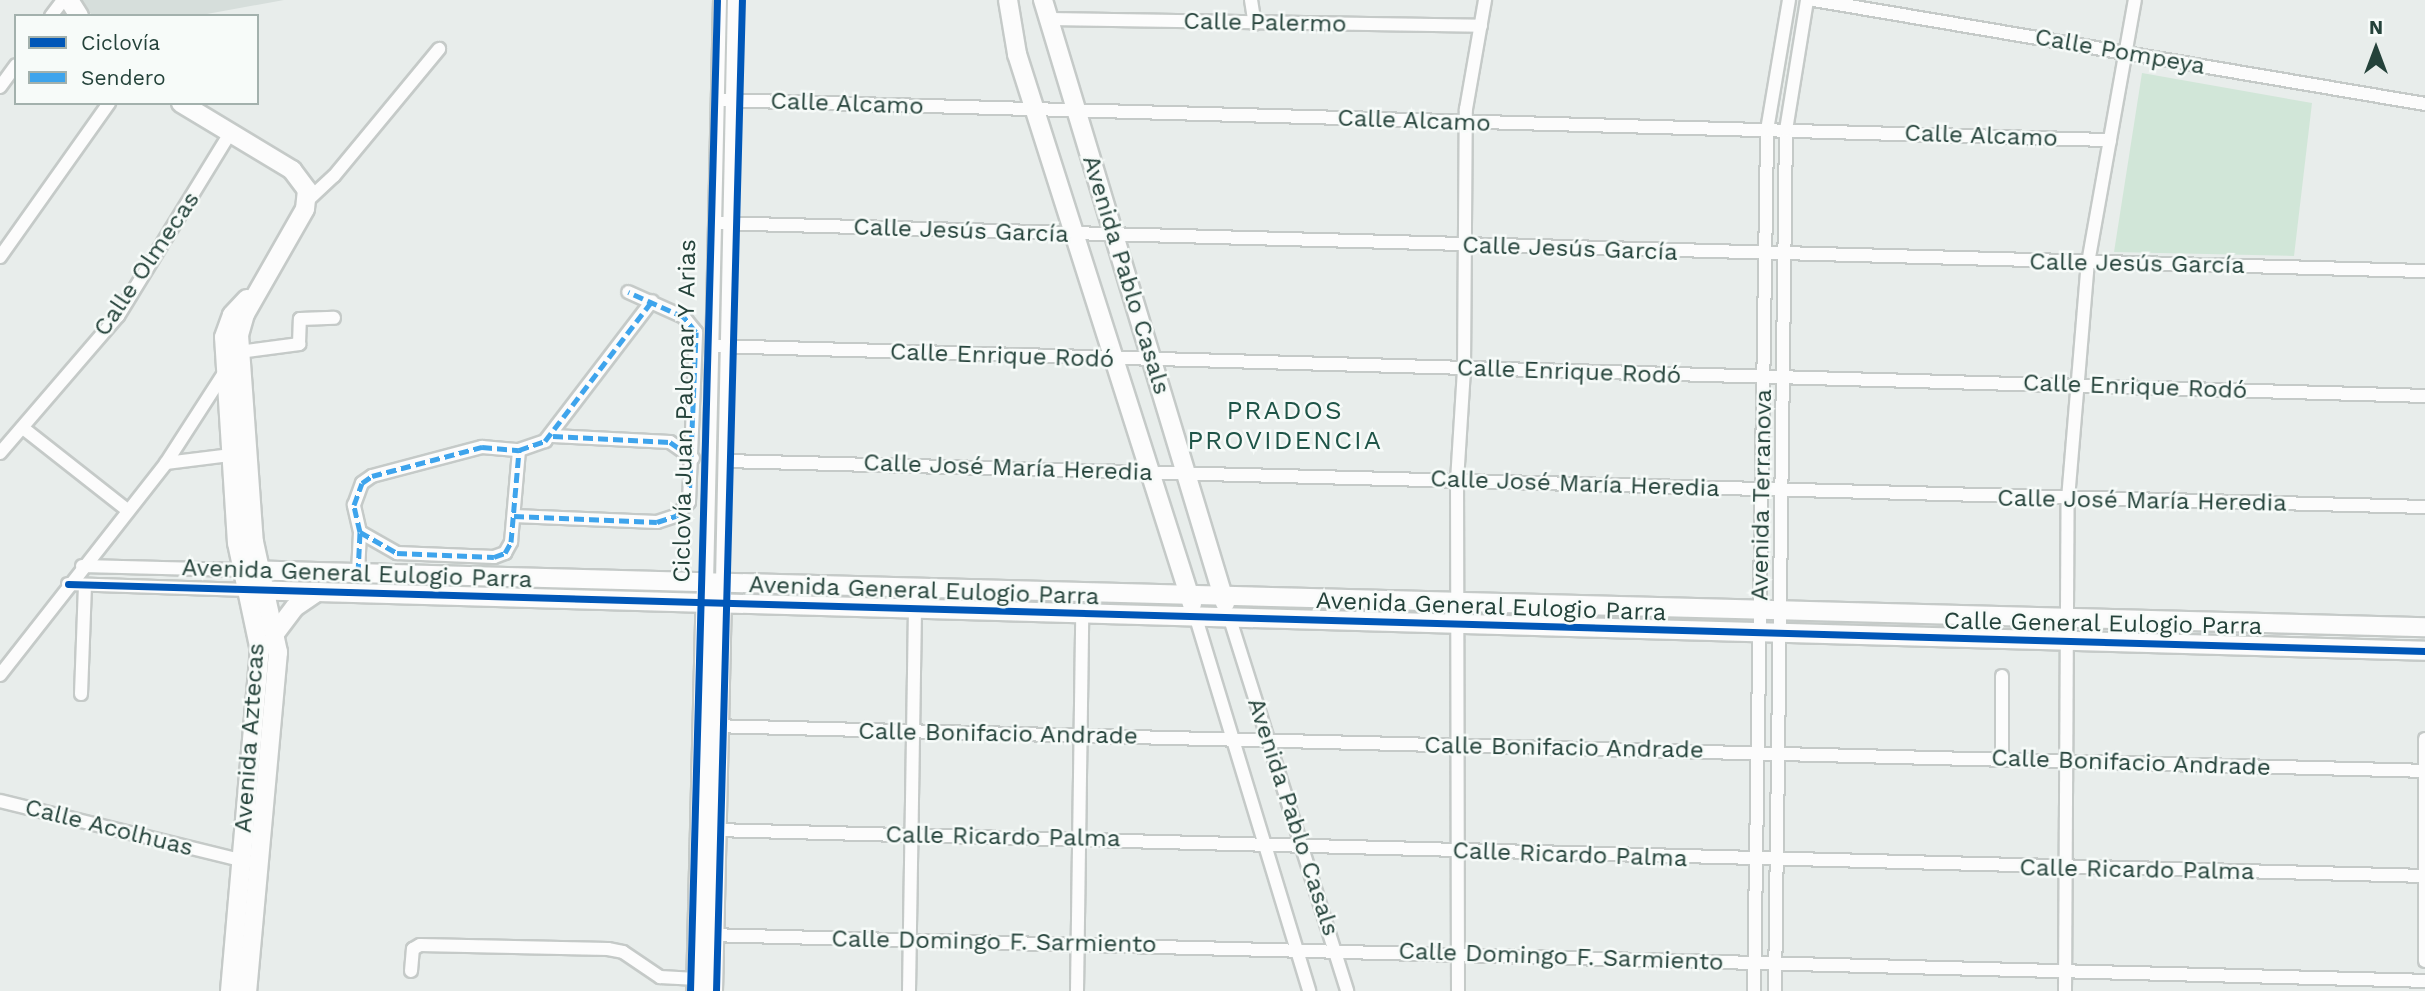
<!DOCTYPE html>
<html>
<head>
<meta charset="utf-8">
<style>
	body { margin:0 }
	#map { position:relative; width:2425px; height:991px; overflow:hidden; background:#e8edeb; font-family:"Work Sans",sans-serif }
	div>[style] { position:absolute }
	.built>* { inset:0; background:#d6dedb }
	.green>* { inset:0; background:#d1e6d8 }
	.roads { filter:drop-shadow(2px 0 #c5cac8) drop-shadow(-2px 0 #c5cac8) drop-shadow(0 2px #c5cac8) drop-shadow(0 -2px #c5cac8) }
	.street>* { height:12px; margin:-6px; padding:0 6px; transform-origin:6px; border-radius:6px; background:#fcfcfc }
	.secondary>* { height:18px; margin:-9px; padding:0 9px; transform-origin:9px; border-radius:9px; background:#fcfcfc }
	.quiet>* { height:5px; margin-top:-2.5px; transform-origin:0; background:repeating-linear-gradient(90deg,#3ea4ec 0 10px,transparent 0 15px) }
	.cycleway>* { height:7px; margin:-3.5px; padding:0 3.5px; transform-origin:3.5px; border-radius:3.5px; background:#0057b8 }
	span { translate:-50% -50%; white-space:nowrap; text-align:center; line-height:1.15; -webkit-text-stroke:5px #f7fbf9; paint-order:stroke }
	.street-label { font-size:24px; color:#24423a }
	.neighbourhood-label { font-size:26px; color:#1f5548; letter-spacing:2px }
	.legend { position:absolute; left:14px; top:14px; width:245px; height:91px; box-sizing:border-box; background:#f7fbf9; border:2px solid #a3b1ad; margin:0; padding:9px 12px; list-style:none; font-size:21px; color:#24423a }
	.legend li { display:flex; align-items:center; gap:14px; height:35px }
	.legend b { width:35px; border:2px solid #a3b1ad }
	.north { position:absolute; left:2341px; top:14px; width:70px; height:70px; -webkit-text-stroke:5px #f7fbf9; paint-order:stroke; rotate:0deg; font-size:19px; font-weight:700; line-height:28px; text-align:center; color:#24423a }
	.north::after { content:''; display:block; margin:auto; width:24px; height:32px; background:#24423a; clip-path:polygon(50% 0,100% 100%,50% 72%,0 100%) }
</style>
</head>
<body>
<div id="map">
	<div class="built">
		<div style="clip-path:polygon(78px 0,284px 0,196px 16px,93px 16px)"></div>
	</div>
	<div class="green">
		<div style="clip-path:polygon(2142px 73px,2312px 103px,2294px 256px,2114px 252px)"></div>
	</div>
	<div class="roads">
		<div class="street">
			<div style="left:1251px;top:0;width:24px;rotate:81deg"></div>
			<div style="left:1814px;top:0;width:620px;rotate:9.66deg"></div>
			<div style="left:51px;top:16px;width:20px;rotate:-53deg"></div>
			<div style="left:1049px;top:19px;width:432px;rotate:0.9deg"></div>
			<div style="left:0;top:87px;width:27px;rotate:-54deg"></div>
			<div style="left:718px;top:100px;width:1393px;rotate:1.65deg"></div>
			<div style="left:308px;top:200px;width:35px;rotate:-43deg"></div>
			<div style="left:334px;top:176px;width:165px;rotate:-50.4deg"></div>
			<div style="left:715px;top:223px;width:1711px;rotate:1.61deg"></div>
			<div style="left:0;top:257px;width:189px;rotate:-54.7deg"></div>
			<div style="left:712px;top:346px;width:1714px;rotate:1.67deg"></div>
			<div style="left:239px;top:352px;width:61px;rotate:-7.6deg"></div>
			<div style="left:299px;top:344px;width:25px;rotate:-88deg"></div>
			<div style="left:300px;top:319px;width:34px;rotate:-2deg"></div>
			<div style="left:23px;top:428px;width:131px;rotate:38.2deg"></div>
			<div style="left:553px;top:436px;width:117px;rotate:2.9deg"></div>
			<div style="left:670px;top:442px;width:28px;rotate:35deg"></div>
			<div style="left:0;top:453px;width:181px;rotate:-49.3deg"></div>
			<div style="left:118px;top:316px;width:215px;rotate:-58.5deg"></div>
			<div style="left:725px;top:461px;width:1701px;rotate:1.55deg"></div>
			<div style="left:166px;top:463px;width:64px;rotate:-7.1deg"></div>
			<div style="left:514px;top:516px;width:143px;rotate:2.4deg"></div>
			<div style="left:657px;top:522px;width:20px;rotate:-18deg"></div>
			<div style="left:676px;top:516px;width:19px;rotate:-47deg"></div>
			<div style="left:689px;top:502px;width:170px;rotate:-87.6deg"></div>
			<div style="left:696px;top:332px;width:19px;rotate:-129deg"></div>
			<div style="left:684px;top:317px;width:61px;rotate:-155.9deg"></div>
			<div style="left:360px;top:532px;width:43px;rotate:29.6deg"></div>
			<div style="left:397px;top:553px;width:97px;rotate:2.4deg"></div>
			<div style="left:494px;top:557px;width:12px;rotate:-20deg"></div>
			<div style="left:505px;top:553px;width:13px;rotate:-61deg"></div>
			<div style="left:511px;top:542px;width:92px;rotate:-85deg"></div>
			<div style="left:82px;top:566px;width:160px;rotate:1.4deg"></div>
			<div style="left:358px;top:573px;width:41px;rotate:-87.2deg"></div>
			<div style="left:360px;top:532px;width:28px;rotate:-103deg"></div>
			<div style="left:354px;top:505px;width:23px;rotate:-70deg"></div>
			<div style="left:362px;top:483px;width:12px;rotate:-35deg"></div>
			<div style="left:372px;top:476px;width:114px;rotate:-14.8deg"></div>
			<div style="left:482px;top:447px;width:37px;rotate:5deg"></div>
			<div style="left:519px;top:450px;width:28px;rotate:-19deg"></div>
			<div style="left:545px;top:441px;width:176px;rotate:-52.6deg"></div>
			<div style="left:707px;top:582px;width:582px;rotate:-88.72deg"></div>
			<div style="left:722px;top:582px;width:582px;rotate:-88.82deg"></div>
			<div style="left:68px;top:584px;width:179px;rotate:1.9deg"></div>
			<div style="left:1196px;top:618px;width:390px;rotate:73.1deg"></div>
			<div style="left:1230px;top:619px;width:390px;rotate:72.5deg"></div>
			<div style="left:0;top:675px;width:269px;rotate:-51.9deg"></div>
			<div style="left:166px;top:463px;width:111px;rotate:-57.2deg"></div>
			<div style="left:2002px;top:676px;width:83px;rotate:90deg"></div>
			<div style="left:81px;top:694px;width:109px;rotate:-87.9deg"></div>
			<div style="left:711px;top:726px;width:1715px;rotate:1.5deg"></div>
			<div style="left:2425px;top:739px;width:222px;rotate:90deg"></div>
			<div style="left:0;top:801px;width:256px;rotate:13.8deg"></div>
			<div style="left:715px;top:830px;width:1711px;rotate:1.54deg"></div>
			<div style="left:708px;top:935px;width:1718px;rotate:1.53deg"></div>
			<div style="left:411px;top:971px;width:22px;rotate:-85deg"></div>
			<div style="left:413px;top:949px;width:8px;rotate:-30deg"></div>
			<div style="left:420px;top:945px;width:188px;rotate:1.2deg"></div>
			<div style="left:608px;top:949px;width:15px;rotate:11deg"></div>
			<div style="left:623px;top:952px;width:45px;rotate:34deg"></div>
			<div style="left:660px;top:977px;width:37px;rotate:3deg"></div>
			<div style="left:909px;top:991px;width:404px;rotate:-89.1deg"></div>
			<div style="left:1077px;top:991px;width:377px;rotate:-89.2deg"></div>
			<div style="left:1458px;top:991px;width:510px;rotate:-90.11deg"></div>
			<div style="left:1457px;top:481px;width:112px;rotate:-86.4deg"></div>
			<div style="left:1464px;top:369px;width:260px;rotate:-89.6deg"></div>
			<div style="left:1466px;top:109px;width:111px;rotate:-80.1deg"></div>
			<div style="left:1754px;top:991px;width:861px;rotate:-89.13deg"></div>
			<div style="left:1767px;top:130px;width:132px;rotate:-80.4deg"></div>
			<div style="left:1775px;top:991px;width:861px;rotate:-89.27deg"></div>
			<div style="left:1786px;top:130px;width:132px;rotate:-80.8deg"></div>
			<div style="left:2065px;top:991px;width:492px;rotate:-89.7deg"></div>
			<div style="left:2068px;top:499px;width:237px;rotate:-85.2deg"></div>
			<div style="left:2088px;top:263px;width:267px;rotate:-79.9deg"></div>
		</div>
		<div class="secondary">
			<div style="left:69px;top:0;width:19px;rotate:58deg"></div>
			<div style="left:1008px;top:0;width:55px;rotate:80.5deg"></div>
			<div style="left:1017px;top:54px;width:577px;rotate:72.35deg"></div>
			<div style="left:1043px;top:0;width:630px;rotate:73.2deg"></div>
			<div style="left:181px;top:103px;width:130px;rotate:31.1deg"></div>
			<div style="left:292px;top:170px;width:25px;rotate:53deg"></div>
			<div style="left:307px;top:190px;width:19px;rotate:96deg"></div>
			<div style="left:305px;top:209px;width:121px;rotate:119.7deg"></div>
			<div style="left:245px;top:314px;width:22px;rotate:106deg"></div>
			<div style="left:239px;top:335px;width:208px;rotate:85.9deg"></div>
			<div style="left:254px;top:542px;width:113px;rotate:77.7deg"></div>
			<div style="left:278px;top:652px;width:340px;rotate:95.2deg"></div>
			<div style="left:242px;top:570px;width:2184px;rotate:1.5deg"></div>
			<div style="left:247px;top:590px;width:2179px;rotate:1.6deg"></div>
			<div style="left:276px;top:632px;width:31px;rotate:-53deg"></div>
			<div style="left:295px;top:607px;width:27px;rotate:-34deg"></div>
			<div style="left:230px;top:991px;width:341px;rotate:-85deg"></div>
			<div style="left:260px;top:651px;width:110px;rotate:-102deg"></div>
			<div style="left:237px;top:543px;width:206px;rotate:-93.6deg"></div>
			<div style="left:224px;top:337px;width:23px;rotate:-70deg"></div>
			<div style="left:232px;top:315px;width:22px;rotate:-47deg"></div>
			<div style="left:696px;top:991px;width:399px;rotate:-88.6deg"></div>
			<div style="left:713px;top:991px;width:399px;rotate:-88.7deg"></div>
		</div>
	</div>
	<div class="quiet">
		<div style="left:553px;top:436px;width:117px;rotate:2.9deg"></div>
		<div style="left:670px;top:442px;width:28px;rotate:35deg"></div>
		<div style="left:514px;top:516px;width:143px;rotate:2.4deg"></div>
		<div style="left:657px;top:522px;width:20px;rotate:-18deg"></div>
		<div style="left:676px;top:516px;width:19px;rotate:-47deg"></div>
		<div style="left:689px;top:502px;width:170px;rotate:-87.6deg"></div>
		<div style="left:696px;top:332px;width:19px;rotate:-129deg"></div>
		<div style="left:684px;top:317px;width:61px;rotate:-155.9deg"></div>
		<div style="left:360px;top:532px;width:43px;rotate:29.6deg"></div>
		<div style="left:397px;top:553px;width:97px;rotate:2.4deg"></div>
		<div style="left:494px;top:557px;width:12px;rotate:-20deg"></div>
		<div style="left:505px;top:553px;width:13px;rotate:-61deg"></div>
		<div style="left:511px;top:542px;width:92px;rotate:-85deg"></div>
		<div style="left:358px;top:573px;width:41px;rotate:-87.2deg"></div>
		<div style="left:360px;top:532px;width:28px;rotate:-103deg"></div>
		<div style="left:354px;top:505px;width:23px;rotate:-70deg"></div>
		<div style="left:362px;top:483px;width:12px;rotate:-35deg"></div>
		<div style="left:372px;top:476px;width:114px;rotate:-14.8deg"></div>
		<div style="left:482px;top:447px;width:37px;rotate:5deg"></div>
		<div style="left:519px;top:450px;width:28px;rotate:-19deg"></div>
		<div style="left:545px;top:441px;width:176px;rotate:-52.6deg"></div>
	</div>
	<div class="cycleway">
		<div style="left:68px;top:584px;width:2358px;rotate:1.63deg"></div>
		<div style="left:690px;top:991px;width:991px;rotate:-88.44deg"></div>
		<div style="left:716px;top:991px;width:991px;rotate:-88.5deg"></div>
	</div>
	<div class="street-label">
		<span style="left:1265px;top:23px;rotate:1deg">Calle Palermo</span>
		<span style="left:2120px;top:52px;rotate:10deg">Calle Pompeya</span>
		<span style="left:847px;top:104px;rotate:2deg">Calle Alcamo</span>
		<span style="left:1414px;top:121px;rotate:2deg">Calle Alcamo</span>
		<span style="left:1981px;top:136px;rotate:2deg">Calle Alcamo</span>
		<span style="left:961px;top:231px;rotate:2deg">Calle Jesús García</span>
		<span style="left:1570px;top:249px;rotate:2deg">Calle Jesús García</span>
		<span style="left:147px;top:264px;rotate:-56deg">Calle Olmecas</span>
		<span style="left:2137px;top:264px;rotate:1deg">Calle Jesús García</span>
		<span style="left:1126px;top:275px;rotate:73deg">Avenida Pablo Casals</span>
		<span style="left:1002px;top:356px;rotate:2deg">Calle Enrique Rodó</span>
		<span style="left:1569px;top:372px;rotate:2deg">Calle Enrique Rodó</span>
		<span style="left:2135px;top:387px;rotate:2deg">Calle Enrique Rodó</span>
		<span style="left:685px;top:411px;rotate:-89deg">Ciclovía Juan Palomar Y Arias</span>
		<span style="left:1008px;top:468px;rotate:2deg">Calle José María Heredia</span>
		<span style="left:1575px;top:484px;rotate:2deg">Calle José María Heredia</span>
		<span style="left:1762px;top:495px;rotate:-89deg">Avenida Terranova</span>
		<span style="left:2142px;top:501px;rotate:1deg">Calle José María Heredia</span>
		<span style="left:357px;top:574px;rotate:2deg">Avenida General Eulogio Parra</span>
		<span style="left:924px;top:591px;rotate:2deg">Avenida General Eulogio Parra</span>
		<span style="left:1491px;top:607px;rotate:2deg">Avenida General Eulogio Parra</span>
		<span style="left:2103px;top:624px;rotate:1deg">Calle General Eulogio Parra</span>
		<span style="left:998px;top:734px;rotate:1deg">Calle Bonifacio Andrade</span>
		<span style="left:250px;top:738px;rotate:-86deg">Avenida Aztecas</span>
		<span style="left:1564px;top:748px;rotate:1deg">Calle Bonifacio Andrade</span>
		<span style="left:2131px;top:763px;rotate:2deg">Calle Bonifacio Andrade</span>
		<span style="left:1293px;top:817px;rotate:72deg">Avenida Pablo Casals</span>
		<span style="left:109px;top:828px;rotate:14deg">Calle Acolhuas</span>
		<span style="left:1003px;top:837px;rotate:1deg">Calle Ricardo Palma</span>
		<span style="left:1570px;top:855px;rotate:2deg">Calle Ricardo Palma</span>
		<span style="left:2137px;top:870px;rotate:1deg">Calle Ricardo Palma</span>
		<span style="left:994px;top:942px;rotate:1deg">Calle Domingo F. Sarmiento</span>
		<span style="left:1561px;top:957px;rotate:2deg">Calle Domingo F. Sarmiento</span>
	</div>
	<div class="neighbourhood-label">
		<span style="left:1285px;top:426px">PRADOS<br>PROVIDENCIA</span>
	</div>
	<ul class="legend">
	<li><b style="height:9px;background:#0057b8"></b>Ciclovía</li>
	<li><b style="height:9px;background:#3ea4ec"></b>Sendero</li>
	</ul>
	<div class="north">N</div>
</div>
</body>
</html>
